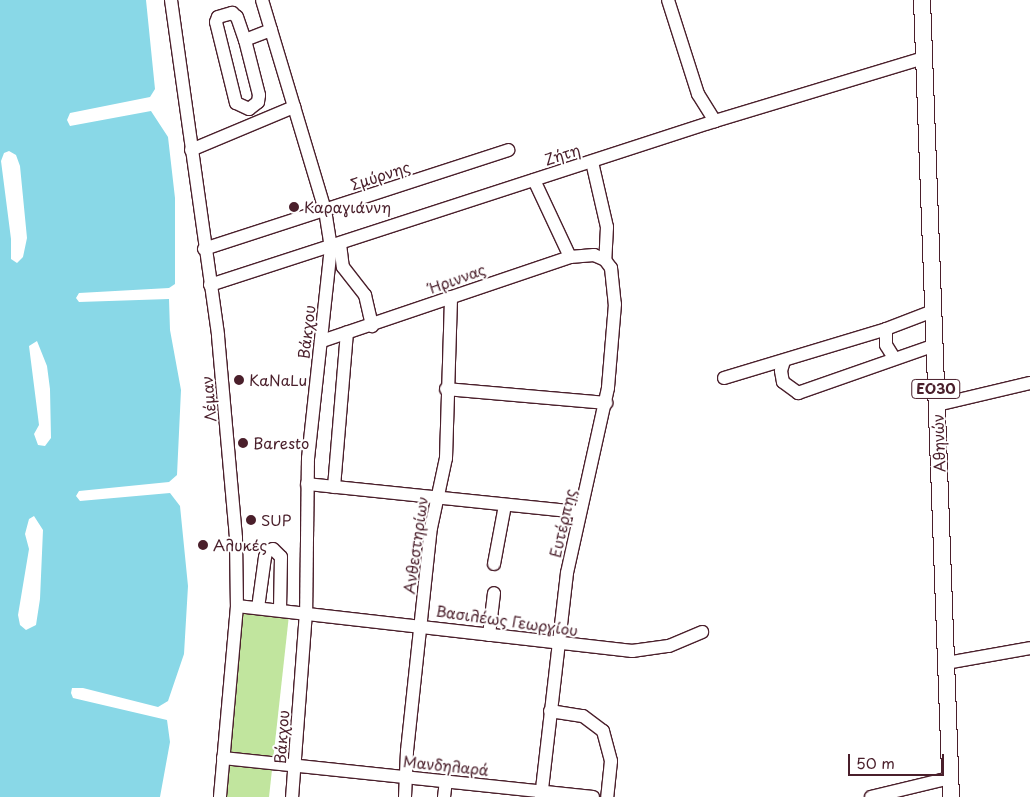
<!DOCTYPE html>
<html>
<head>
<meta charset="utf-8">
<style>
	body { margin:0 }
	#map { position:relative; width:1030px; height:797px; overflow:hidden; background:#fff; font-family:"Playpen Sans",sans-serif }
	div>[style] { position:absolute }
	.green>* { inset:0; background:#c1e59e }
	.water>* { inset:0; background:#89d8e7 }
	.pier>* { inset:0; background:#fff }
	.roads { filter:drop-shadow(1px 0 #4a1f2b) drop-shadow(-1px 0 #4a1f2b) drop-shadow(0 1px #4a1f2b) drop-shadow(0 -1px #4a1f2b) }
	.minor>* { height:12px; margin:-6px; padding:0 6px; transform-origin:6px; border-radius:6px; background:#fff }
	.major>* { height:16px; margin:-8px; padding:0 8px; transform-origin:8px; border-radius:8px; background:#fff }
	.dots>* { width:14px; height:14px; translate:-50% -50%; box-sizing:border-box; border:2px solid #fff; border-radius:50% }
	span { translate:-50% -50%; white-space:nowrap; text-align:center; line-height:1.15; -webkit-text-stroke:4px #fff; paint-order:stroke }
	.shield-label span { padding:1px 4px; background:#fff; border:1px solid; border-radius:4px; -webkit-text-stroke-width:0 }
	.shield-label { font-size:14px; color:#4a1f2b; font-weight:700 }
	.street-label { font-size:15px; color:#4a1f2b }
	.poi-label { font-size:15px; color:#4a1f2b }
	.left { translate:0 -50%; text-align:left }
	.scale { position:absolute; left:848px; top:754px; width:96px; height:22px; box-sizing:border-box; border:2px solid #4a1f2b; border-top:0; padding-left:6px; font-size:15px; line-height:18px; white-space:nowrap; color:#4a1f2b; -webkit-text-stroke:4px #fff; paint-order:stroke }
</style>
</head>
<body>
<div id="map">
	<div class="green">
		<div style="clip-path:polygon(240px 609px,289px 615px,269px 797px,224px 797px)"></div>
	</div>
	<div class="water">
		<div style="clip-path:polygon(0 0,146px 0,155px 89px,150px 97px,70px 113px,67px 120px,70px 126px,151px 111px,168px 137px,175px 198px,175px 284px,169px 288px,79px 293px,76px 298px,79px 302px,169px 299px,170px 330px,181px 390px,177px 475px,169px 482px,79px 491px,76px 496px,80px 501px,170px 493px,180px 506px,188px 586px,184px 654px,168px 701px,158px 707px,83px 688px,72px 688px,71px 693px,73px 698px,167px 720px,170px 742px,160px 797px,0 797px)"></div>
	</div>
	<div class="pier">
		<div style="clip-path:polygon(9px 151px,16px 155px,20px 166px,27px 238px,23px 257px,17px 263px,11px 259px,11px 239px,1px 161px,4px 153px)"></div>
		<div style="clip-path:polygon(37px 341px,47px 366px,50px 389px,51px 438px,45px 446px,38px 445px,34px 434px,39px 425px,29px 346px)"></div>
		<div style="clip-path:polygon(34px 516px,43px 530px,40px 599px,36px 625px,26px 630px,20px 625px,18px 615px,29px 549px,25px 534px,29px 519px)"></div>
	</div>
	<div class="roads">
		<div class="minor">
			<div style="left:171px;top:0;width:339px;rotate:82deg"></div>
			<div style="left:218px;top:336px;width:203px;rotate:84.9deg"></div>
			<div style="left:236px;top:538px;width:68px;rotate:89.2deg"></div>
			<div style="left:237px;top:606px;width:192px;rotate:95.1deg"></div>
			<div style="left:262px;top:0;width:219px;rotate:73.3deg"></div>
			<div style="left:325px;top:210px;width:37px;rotate:81deg"></div>
			<div style="left:331px;top:247px;width:212px;rotate:96.2deg"></div>
			<div style="left:308px;top:458px;width:154px;rotate:90.7deg"></div>
			<div style="left:306px;top:612px;width:186px;rotate:94.3deg"></div>
			<div style="left:668px;top:0;width:99px;rotate:72.3deg"></div>
			<div style="left:698px;top:94px;width:32px;rotate:58deg"></div>
			<div style="left:232px;top:13px;width:6px;rotate:39deg"></div>
			<div style="left:237px;top:17px;width:24px;rotate:71deg"></div>
			<div style="left:245px;top:40px;width:57px;rotate:75.7deg"></div>
			<div style="left:259px;top:95px;width:7px;rotate:98deg"></div>
			<div style="left:258px;top:102px;width:11px;rotate:142deg"></div>
			<div style="left:249px;top:109px;width:14px;rotate:-155deg"></div>
			<div style="left:236px;top:103px;width:83px;rotate:-103.9deg"></div>
			<div style="left:216px;top:22px;width:5px;rotate:-68deg"></div>
			<div style="left:218px;top:17px;width:15px;rotate:-16deg"></div>
			<div style="left:245px;top:40px;width:28px;rotate:-21deg"></div>
			<div style="left:191px;top:150px;width:112px;rotate:-22.7deg"></div>
			<div style="left:592px;top:162px;width:67px;rotate:77deg"></div>
			<div style="left:607px;top:227px;width:33px;rotate:93deg"></div>
			<div style="left:534px;top:180px;width:85px;rotate:64.9deg"></div>
			<div style="left:340px;top:244px;width:23px;rotate:83deg"></div>
			<div style="left:343px;top:267px;width:36px;rotate:52deg"></div>
			<div style="left:365px;top:295px;width:32px;rotate:77deg"></div>
			<div style="left:204px;top:249px;width:320px;rotate:-18deg"></div>
			<div style="left:210px;top:285px;width:531px;rotate:-17.99deg"></div>
			<div style="left:715px;top:121px;width:218px;rotate:-16.8deg"></div>
			<div style="left:886px;top:329px;width:16px;rotate:90deg"></div>
			<div style="left:886px;top:345px;width:15px;rotate:58deg"></div>
			<div style="left:322px;top:341px;width:262px;rotate:-18.7deg"></div>
			<div style="left:570px;top:257px;width:24px;rotate:-5deg"></div>
			<div style="left:594px;top:255px;width:12px;rotate:24deg"></div>
			<div style="left:605px;top:260px;width:10px;rotate:53deg"></div>
			<div style="left:611px;top:268px;width:36px;rotate:84deg"></div>
			<div style="left:615px;top:304px;width:84px;rotate:94.8deg"></div>
			<div style="left:608px;top:388px;width:189px;rotate:102.5deg"></div>
			<div style="left:567px;top:573px;width:226px;rotate:96.6deg"></div>
			<div style="left:784px;top:361px;width:10px;rotate:107deg"></div>
			<div style="left:781px;top:371px;width:11px;rotate:80deg"></div>
			<div style="left:783px;top:382px;width:19px;rotate:36deg"></div>
			<div style="left:798px;top:393px;width:145px;rotate:-19.3deg"></div>
			<div style="left:724px;top:378px;width:169px;rotate:-16.8deg"></div>
			<div style="left:886px;top:329px;width:50px;rotate:-21deg"></div>
			<div style="left:446px;top:389px;width:161px;rotate:5deg"></div>
			<div style="left:937px;top:405px;width:96px;rotate:-13.3deg"></div>
			<div style="left:307px;top:484px;width:274px;rotate:5.9deg"></div>
			<div style="left:334px;top:487px;width:155px;rotate:-85.2deg"></div>
			<div style="left:494px;top:564px;width:60px;rotate:-79.4deg"></div>
			<div style="left:237px;top:606px;width:398px;rotate:6.5deg"></div>
			<div style="left:632px;top:651px;width:37px;rotate:-8deg"></div>
			<div style="left:669px;top:646px;width:36px;rotate:-23deg"></div>
			<div style="left:258px;top:608px;width:51px;rotate:-82.2deg"></div>
			<div style="left:265px;top:557px;width:6px;rotate:-72deg"></div>
			<div style="left:267px;top:551px;width:6px;rotate:-18deg"></div>
			<div style="left:273px;top:549px;width:11px;rotate:45deg"></div>
			<div style="left:281px;top:557px;width:53px;rotate:91.1deg"></div>
			<div style="left:489px;top:635px;width:42px;rotate:-83.2deg"></div>
			<div style="left:946px;top:663px;width:85px;rotate:-10.1deg"></div>
			<div style="left:550px;top:711px;width:33px;rotate:9deg"></div>
			<div style="left:583px;top:716px;width:25px;rotate:37deg"></div>
			<div style="left:603px;top:731px;width:31px;rotate:75deg"></div>
			<div style="left:611px;top:761px;width:36px;rotate:96deg"></div>
			<div style="left:223px;top:758px;width:372px;rotate:6deg"></div>
			<div style="left:405px;top:797px;width:46px;rotate:-87.5deg"></div>
			<div style="left:407px;top:751px;width:224px;rotate:-83.9deg"></div>
			<div style="left:431px;top:528px;width:72px;rotate:-77.9deg"></div>
			<div style="left:446px;top:458px;width:161px;rotate:-88.2deg"></div>
			<div style="left:444px;top:797px;width:16px;rotate:-83deg"></div>
			<div style="left:871px;top:797px;width:81px;rotate:-13.5deg"></div>
		</div>
		<div class="major">
			<div style="left:922px;top:0;width:798px;rotate:87.92deg"></div>
		</div>
	</div>
	<div class="dots">
		<div style="left:294px;top:207px;background:#4a1f2b"></div>
		<div style="left:239px;top:380px;background:#4a1f2b"></div>
		<div style="left:243px;top:443px;background:#4a1f2b"></div>
		<div style="left:251px;top:520px;background:#4a1f2b"></div>
		<div style="left:203px;top:545px;background:#4a1f2b"></div>
	</div>
	<div class="shield-label">
		<span style="left:936px;top:389px">ΕΟ30</span>
	</div>
	<div class="street-label">
		<span style="left:562px;top:154px;rotate:-18deg">Ζήτη</span>
		<span style="left:380px;top:175px;rotate:-18deg">Σμύρνης</span>
		<span style="left:457px;top:278px;rotate:-20deg">Ήριννας</span>
		<span style="left:306px;top:332px;rotate:-83deg">Βάκχου</span>
		<span style="left:208px;top:399px;rotate:-95deg">Λέμαν</span>
		<span style="left:938px;top:443px;rotate:-92deg">Αθηνών</span>
		<span style="left:562px;top:523px;rotate:-77deg">Ευτέρπης</span>
		<span style="left:415px;top:545px;rotate:-82deg">Ανθεστηρίων</span>
		<span style="left:507px;top:620px;rotate:8deg">Βασιλέως Γεωργίου</span>
		<span style="left:281px;top:737px;rotate:-86deg">Βάκχου</span>
		<span style="left:446px;top:765px;rotate:6deg">Μανδηλαρά</span>
	</div>
	<div class="poi-label">
		<span class="left" style="left:304px;top:207px">Καραγιάννη</span>
		<span class="left" style="left:249px;top:380px">KaNaLu</span>
		<span class="left" style="left:253px;top:443px">Baresto</span>
		<span class="left" style="left:261px;top:520px">SUP</span>
		<span class="left" style="left:213px;top:545px">Αλυκές</span>
	</div>
	<div class="scale">50 m</div>
</div>
</body>
</html>
